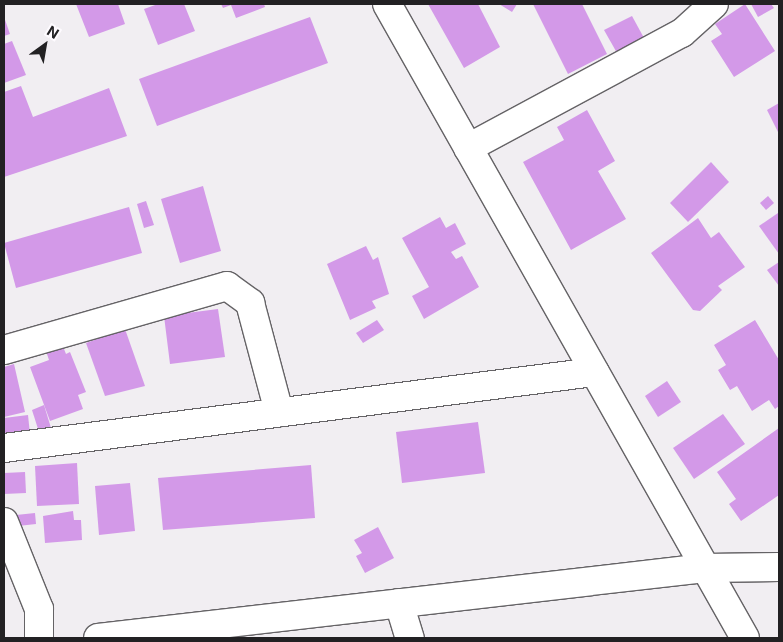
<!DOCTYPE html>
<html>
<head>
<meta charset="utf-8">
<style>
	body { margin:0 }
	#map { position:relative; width:783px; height:642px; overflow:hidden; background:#f1eef2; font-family:Inter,sans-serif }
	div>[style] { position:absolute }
	.building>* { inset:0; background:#d399e8 }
	.roads { filter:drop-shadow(1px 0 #656366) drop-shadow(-1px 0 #656366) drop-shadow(0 1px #656366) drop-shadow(0 -1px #656366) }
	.minor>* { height:28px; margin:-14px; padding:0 14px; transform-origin:14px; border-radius:14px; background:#fff }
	span { translate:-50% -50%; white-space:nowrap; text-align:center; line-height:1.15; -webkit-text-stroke:4px #fefbff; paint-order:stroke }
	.frame { position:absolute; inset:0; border:5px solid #222123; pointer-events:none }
	.north { position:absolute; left:20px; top:20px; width:50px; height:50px; -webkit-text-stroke:4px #fefbff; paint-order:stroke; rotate:32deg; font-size:14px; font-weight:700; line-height:20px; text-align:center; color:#222123 }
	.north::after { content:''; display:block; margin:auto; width:18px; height:22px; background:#222123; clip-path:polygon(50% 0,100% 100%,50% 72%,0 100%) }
</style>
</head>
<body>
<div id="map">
	<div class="building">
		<div style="clip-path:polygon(76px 4px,118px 4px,125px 24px,89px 37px)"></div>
		<div style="clip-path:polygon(158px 4px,184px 4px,195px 31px,158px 45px,144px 9px)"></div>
		<div style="clip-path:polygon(221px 4px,264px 4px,265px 7px,236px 18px,231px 5px,223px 8px)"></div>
		<div style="clip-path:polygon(428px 4px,478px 4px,500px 47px,464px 68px)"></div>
		<div style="clip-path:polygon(499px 4px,517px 4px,512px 12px)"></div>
		<div style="clip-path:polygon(533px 4px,582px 4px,607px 54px,568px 74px)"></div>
		<div style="clip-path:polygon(745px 4px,775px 51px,734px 77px,711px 41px,722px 34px,715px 24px)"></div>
		<div style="clip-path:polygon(751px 4px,771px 4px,774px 8px,758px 17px)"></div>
		<div style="clip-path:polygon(632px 16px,644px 38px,617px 53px,604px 30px)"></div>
		<div style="clip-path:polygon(4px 17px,10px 34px,4px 36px)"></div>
		<div style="clip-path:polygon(310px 17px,328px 63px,157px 126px,139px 79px)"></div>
		<div style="clip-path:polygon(12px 41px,26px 75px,4px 83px,4px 44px)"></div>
		<div style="clip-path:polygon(21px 86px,33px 117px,109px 88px,127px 136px,4px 177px,4px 92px)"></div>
		<div style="clip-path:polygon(779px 103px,779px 134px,767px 110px)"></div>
		<div style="clip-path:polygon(587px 110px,615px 161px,598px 171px,626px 219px,571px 250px,523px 162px,564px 140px,557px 127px)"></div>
		<div style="clip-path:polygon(711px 162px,729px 182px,688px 222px,670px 203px)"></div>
		<div style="clip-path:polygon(203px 186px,221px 251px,180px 263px,161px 199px)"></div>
		<div style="clip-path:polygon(768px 196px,774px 203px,766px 210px,760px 203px)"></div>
		<div style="clip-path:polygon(146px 201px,154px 225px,144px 228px,137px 204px)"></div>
		<div style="clip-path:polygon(129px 207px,142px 253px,16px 288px,4px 243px)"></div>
		<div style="clip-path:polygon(778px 213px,779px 215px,779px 254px,759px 226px)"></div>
		<div style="clip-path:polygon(440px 217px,446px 228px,455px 223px,466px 244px,451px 252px,456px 259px,462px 256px,479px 287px,424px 319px,412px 296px,429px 287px,402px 238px)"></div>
		<div style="clip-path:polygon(698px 218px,711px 238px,719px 232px,745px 267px,718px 286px,722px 290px,700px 311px,693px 310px,651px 253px)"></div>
		<div style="clip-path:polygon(366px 246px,373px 260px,378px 257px,389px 294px,372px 301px,376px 308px,350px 320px,327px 264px)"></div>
		<div style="clip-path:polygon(779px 262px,779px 286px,767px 270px)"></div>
		<div style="clip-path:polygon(218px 309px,225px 357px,170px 364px,164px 316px)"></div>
		<div style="clip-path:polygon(377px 320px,384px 330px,363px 343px,356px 333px)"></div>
		<div style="clip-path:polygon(755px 320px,779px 360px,779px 406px,775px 409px,769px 400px,752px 411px,737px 386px,730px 390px,718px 370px,726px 365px,714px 345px)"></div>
		<div style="clip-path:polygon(125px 329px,145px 386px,105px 396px,86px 343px)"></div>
		<div style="clip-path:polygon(62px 344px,66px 354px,70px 352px,86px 392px,78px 395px,83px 409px,50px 421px,30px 367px,49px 360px,46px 351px)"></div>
		<div style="clip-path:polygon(14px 364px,25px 412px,4px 417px,4px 367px)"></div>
		<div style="clip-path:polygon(667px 381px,681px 402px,658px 417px,645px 396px)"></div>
		<div style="clip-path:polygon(44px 405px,51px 428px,39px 432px,32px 410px)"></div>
		<div style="clip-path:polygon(723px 414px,745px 444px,694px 479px,673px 448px)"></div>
		<div style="clip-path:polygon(28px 415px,30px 434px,4px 437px,4px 418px)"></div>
		<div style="clip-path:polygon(478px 422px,485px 473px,402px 483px,396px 432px)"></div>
		<div style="clip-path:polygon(779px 428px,779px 495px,741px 521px,729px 504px,736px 499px,717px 472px)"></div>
		<div style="clip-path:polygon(77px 463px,79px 504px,37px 506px,35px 466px)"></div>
		<div style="clip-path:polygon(311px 465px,315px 518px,163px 530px,158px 478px)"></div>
		<div style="clip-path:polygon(25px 472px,26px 493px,4px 494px,4px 473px)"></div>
		<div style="clip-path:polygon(130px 483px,135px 531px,99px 535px,95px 486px)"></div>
		<div style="clip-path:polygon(73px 511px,74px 520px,81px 520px,82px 540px,45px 543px,43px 516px)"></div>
		<div style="clip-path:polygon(35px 513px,36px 524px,18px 526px,16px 515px)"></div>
		<div style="clip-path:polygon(378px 527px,394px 558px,365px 573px,356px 556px,362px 553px,354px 540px)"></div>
	</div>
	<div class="roads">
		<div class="minor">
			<div style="left:387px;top:4px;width:728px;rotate:60.55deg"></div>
			<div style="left:468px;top:148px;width:243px;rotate:-28.3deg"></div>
			<div style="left:682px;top:33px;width:43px;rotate:-42.2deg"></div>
			<div style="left:4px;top:350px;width:232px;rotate:-16deg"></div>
			<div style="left:227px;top:286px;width:29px;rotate:36deg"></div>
			<div style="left:250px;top:303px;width:113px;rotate:75.1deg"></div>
			<div style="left:4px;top:448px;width:595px;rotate:-7.34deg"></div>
			<div style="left:4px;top:522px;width:94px;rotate:68.1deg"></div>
			<div style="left:39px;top:609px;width:29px;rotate:90deg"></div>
			<div style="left:399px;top:603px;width:37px;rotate:73deg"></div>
			<div style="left:98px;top:638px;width:611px;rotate:-6.58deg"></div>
			<div style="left:705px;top:568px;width:74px;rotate:-0.8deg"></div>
		</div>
	</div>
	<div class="frame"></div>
	<div class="north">N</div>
</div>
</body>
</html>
